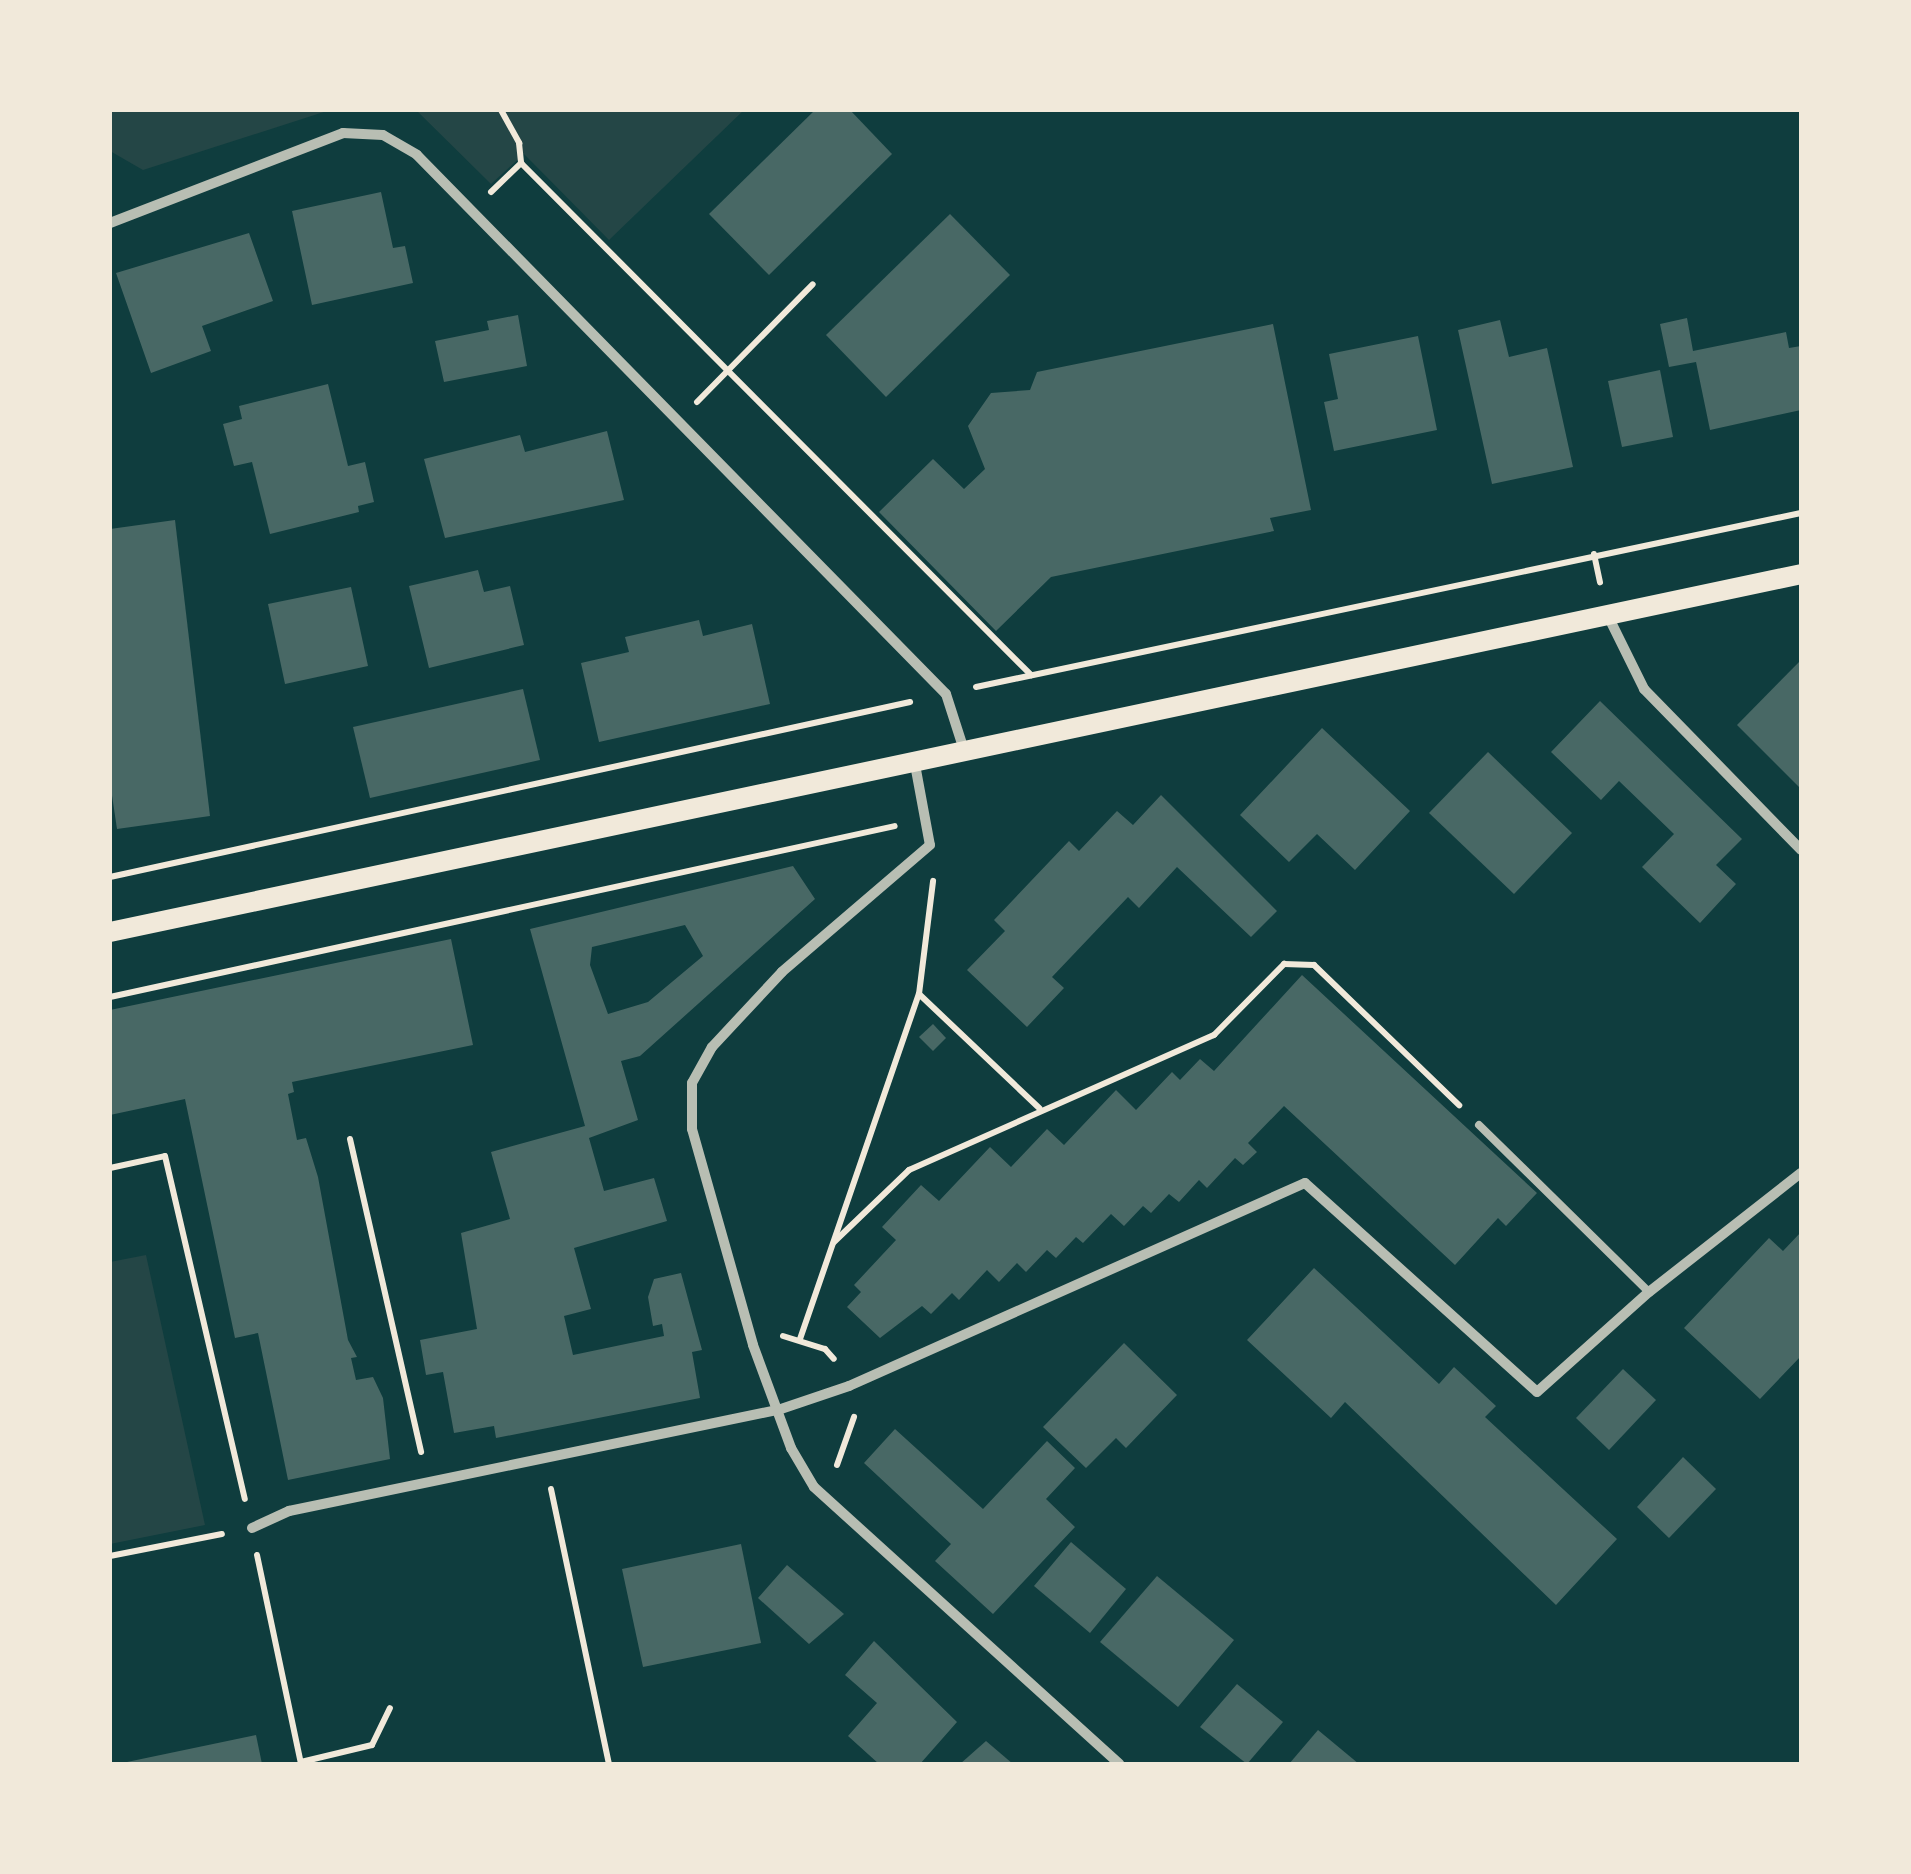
<!DOCTYPE html>
<html>
<head>
<meta charset="utf-8">
<style>
	body { margin:0 }
	#map { position:relative; width:1911px; height:1874px; overflow:hidden; background:#0f3d3e; font-family:"Nunito Sans",sans-serif }
	div>[style] { position:absolute }
	.green>* { inset:0; background:#244646 }
	.building>* { inset:0; background:#486865 }
	.path>* { height:6px; margin:-3px; padding:0 3px; transform-origin:3px; border-radius:3px; background:#f1e9da }
	.service>* { height:8px; margin:-4px; padding:0 4px; transform-origin:4px; border-radius:4px; background:#b8beb3 }
	.minor>* { height:10px; margin:-5px; padding:0 5px; transform-origin:5px; border-radius:5px; background:#b8beb3 }
	.secondary>* { height:20px; margin:-10px; padding:0 10px; transform-origin:10px; border-radius:10px; background:#f1e9da }
	span { translate:-50% -50%; white-space:nowrap; text-align:center; line-height:1.15; -webkit-text-stroke:8px #f1e9da; paint-order:stroke }
	.frame { position:absolute; inset:0; border:112px solid #f1e9da; pointer-events:none }
</style>
</head>
<body>
<div id="map">
	<div class="green">
		<div style="clip-path:polygon(110px 110px,330px 110px,143px 170px,110px 151px)"></div>
		<div style="clip-path:polygon(416px 110px,744px 110px,609px 240px,524px 154px,491px 184px)"></div>
		<div style="clip-path:polygon(146px 1255px,205px 1525px,110px 1544px,110px 1262px)"></div>
	</div>
	<div class="building">
		<div style="clip-path:polygon(815px 110px,850px 110px,892px 154px,769px 275px,709px 214px)"></div>
		<div style="clip-path:polygon(381px 192px,393px 248px,405px 246px,413px 283px,312px 305px,292px 211px)"></div>
		<div style="clip-path:polygon(950px 214px,1010px 275px,886px 397px,826px 335px)"></div>
		<div style="clip-path:polygon(249px 233px,273px 301px,202px 326px,211px 351px,151px 373px,116px 273px)"></div>
		<div style="clip-path:polygon(518px 315px,527px 366px,444px 382px,435px 341px,489px 330px,487px 321px)"></div>
		<div style="clip-path:polygon(1687px 318px,1693px 351px,1786px 332px,1789px 348px,1801px 346px,1801px 410px,1710px 430px,1696px 362px,1669px 367px,1660px 324px)"></div>
		<div style="clip-path:polygon(1500px 320px,1509px 357px,1547px 348px,1573px 467px,1492px 484px,1458px 330px)"></div>
		<div style="clip-path:polygon(1273px 324px,1311px 510px,1270px 518px,1274px 531px,1051px 577px,996px 631px,879px 512px,933px 459px,964px 489px,985px 469px,968px 426px,991px 393px,1030px 390px,1037px 372px)"></div>
		<div style="clip-path:polygon(1418px 336px,1437px 430px,1334px 451px,1324px 402px,1338px 399px,1329px 354px)"></div>
		<div style="clip-path:polygon(1660px 370px,1673px 437px,1622px 447px,1608px 381px)"></div>
		<div style="clip-path:polygon(328px 384px,348px 466px,365px 462px,374px 502px,358px 506px,359px 512px,270px 534px,252px 462px,234px 466px,223px 424px,242px 419px,239px 406px)"></div>
		<div style="clip-path:polygon(607px 431px,624px 500px,445px 538px,424px 459px,520px 435px,525px 452px)"></div>
		<div style="clip-path:polygon(175px 520px,210px 816px,117px 829px,110px 782px,110px 529px)"></div>
		<div style="clip-path:polygon(478px 570px,484px 592px,510px 586px,524px 645px,429px 668px,409px 586px)"></div>
		<div style="clip-path:polygon(351px 587px,368px 666px,285px 684px,268px 604px)"></div>
		<div style="clip-path:polygon(699px 620px,703px 636px,752px 624px,770px 704px,599px 742px,581px 663px,629px 652px,625px 637px)"></div>
		<div style="clip-path:polygon(1801px 660px,1801px 789px,1737px 725px)"></div>
		<div style="clip-path:polygon(523px 689px,540px 760px,370px 798px,353px 727px)"></div>
		<div style="clip-path:polygon(1600px 701px,1742px 839px,1716px 865px,1736px 884px,1700px 923px,1642px 867px,1674px 834px,1619px 781px,1601px 800px,1551px 752px)"></div>
		<div style="clip-path:polygon(1322px 728px,1410px 811px,1355px 870px,1317px 834px,1289px 862px,1240px 815px)"></div>
		<div style="clip-path:polygon(1488px 752px,1572px 833px,1514px 894px,1429px 813px)"></div>
		<div style="clip-path:polygon(1161px 795px,1277px 911px,1251px 937px,1177px 867px,1139px 908px,1128px 897px,1052px 977px,1064px 988px,1027px 1027px,967px 970px,1005px 931px,994px 920px,1069px 841px,1079px 851px,1117px 811px,1133px 825px)"></div>
		<div style="clip-path:polygon(evenodd,793px 866px,815px 899px,640px 1056px,621px 1061px,638px 1120px,589px 1138px,604px 1191px,654px 1178px,667px 1221px,574px 1248px,591px 1309px,564px 1316px,573px 1355px,664px 1336px,662px 1324px,653px 1326px,648px 1297px,654px 1279px,681px 1273px,702px 1350px,692px 1352px,700px 1398px,496px 1438px,494px 1426px,454px 1433px,443px 1372px,426px 1375px,420px 1340px,477px 1329px,461px 1233px,510px 1219px,491px 1152px,585px 1126px,530px 929px,793px 866px,685px 925px,703px 956px,648px 1002px,608px 1014px,590px 965px,592px 947px,685px 925px)"></div>
		<div style="clip-path:polygon(451px 939px,473px 1045px,292px 1082px,294px 1092px,288px 1094px,297px 1140px,306px 1138px,318px 1177px,348px 1340px,357px 1357px,351px 1358px,356px 1380px,373px 1377px,383px 1398px,390px 1459px,288px 1480px,258px 1333px,235px 1338px,185px 1099px,110px 1115px,110px 1010px)"></div>
		<div style="clip-path:polygon(1302px 975px,1537px 1193px,1506px 1226px,1498px 1218px,1455px 1265px,1284px 1106px,1248px 1143px,1257px 1152px,1243px 1165px,1235px 1158px,1207px 1188px,1199px 1180px,1179px 1202px,1169px 1194px,1151px 1213px,1143px 1206px,1124px 1226px,1111px 1214px,1083px 1243px,1076px 1237px,1056px 1258px,1047px 1250px,1026px 1272px,1017px 1263px,999px 1282px,987px 1270px,959px 1300px,952px 1293px,931px 1314px,922px 1306px,880px 1338px,847px 1307px,861px 1292px,854px 1285px,896px 1240px,882px 1227px,921px 1185px,939px 1201px,990px 1147px,1011px 1167px,1047px 1129px,1064px 1145px,1116px 1090px,1136px 1110px,1172px 1072px,1180px 1080px,1200px 1059px,1214px 1071px)"></div>
		<div style="clip-path:polygon(933px 1024px,946px 1038px,933px 1051px,919px 1037px)"></div>
		<div style="clip-path:polygon(1801px 1232px,1801px 1356px,1760px 1399px,1684px 1328px,1769px 1238px,1783px 1251px)"></div>
		<div style="clip-path:polygon(1314px 1268px,1439px 1384px,1454px 1367px,1496px 1406px,1485px 1417px,1617px 1539px,1556px 1605px,1345px 1402px,1331px 1418px,1247px 1340px)"></div>
		<div style="clip-path:polygon(1124px 1343px,1177px 1395px,1126px 1448px,1116px 1438px,1086px 1468px,1043px 1427px)"></div>
		<div style="clip-path:polygon(1623px 1369px,1656px 1400px,1609px 1450px,1576px 1418px)"></div>
		<div style="clip-path:polygon(895px 1429px,983px 1509px,1047px 1441px,1075px 1468px,1046px 1499px,1075px 1527px,993px 1614px,935px 1561px,951px 1544px,864px 1463px)"></div>
		<div style="clip-path:polygon(1683px 1457px,1716px 1489px,1669px 1538px,1637px 1507px)"></div>
		<div style="clip-path:polygon(1071px 1542px,1126px 1589px,1090px 1633px,1034px 1586px)"></div>
		<div style="clip-path:polygon(741px 1544px,761px 1643px,643px 1667px,622px 1569px)"></div>
		<div style="clip-path:polygon(787px 1565px,844px 1614px,809px 1644px,758px 1598px)"></div>
		<div style="clip-path:polygon(1157px 1576px,1234px 1640px,1178px 1707px,1100px 1642px)"></div>
		<div style="clip-path:polygon(874px 1641px,957px 1722px,920px 1764px,879px 1764px,848px 1736px,877px 1703px,845px 1675px)"></div>
		<div style="clip-path:polygon(1237px 1684px,1283px 1722px,1247px 1764px,1200px 1727px)"></div>
		<div style="clip-path:polygon(1318px 1730px,1359px 1764px,1289px 1764px)"></div>
		<div style="clip-path:polygon(256px 1735px,262px 1764px,127px 1764px,127px 1762px)"></div>
		<div style="clip-path:polygon(986px 1741px,1013px 1764px,960px 1764px)"></div>
	</div>
	<div class="path">
		<div style="left:501px;top:110px;width:38px;rotate:61deg"></div>
		<div style="left:519px;top:143px;width:20px;rotate:84deg"></div>
		<div style="left:491px;top:192px;width:42px;rotate:-44deg"></div>
		<div style="left:521px;top:163px;width:723px;rotate:45.11deg"></div>
		<div style="left:697px;top:402px;width:165px;rotate:-45.5deg"></div>
		<div style="left:1594px;top:554px;width:29px;rotate:78deg"></div>
		<div style="left:976px;top:687px;width:843px;rotate:-11.91deg"></div>
		<div style="left:110px;top:877px;width:819px;rotate:-12.34deg"></div>
		<div style="left:919px;top:994px;width:166px;rotate:43.5deg"></div>
		<div style="left:110px;top:997px;width:803px;rotate:-12.29deg"></div>
		<div style="left:350px;top:1139px;width:321px;rotate:77.2deg"></div>
		<div style="left:110px;top:1168px;width:56px;rotate:-12.3deg"></div>
		<div style="left:165px;top:1156px;width:352px;rotate:76.9deg"></div>
		<div style="left:834px;top:1242px;width:104px;rotate:-43.8deg"></div>
		<div style="left:909px;top:1170px;width:334px;rotate:-23.9deg"></div>
		<div style="left:1214px;top:1035px;width:100px;rotate:-45.4deg"></div>
		<div style="left:1284px;top:964px;width:30px;rotate:2deg"></div>
		<div style="left:1314px;top:965px;width:202px;rotate:44deg"></div>
		<div style="left:783px;top:1336px;width:44px;rotate:17.2deg"></div>
		<div style="left:825px;top:1349px;width:13px;rotate:48deg"></div>
		<div style="left:800px;top:1339px;width:365px;rotate:-71deg"></div>
		<div style="left:919px;top:994px;width:114px;rotate:-82.9deg"></div>
		<div style="left:837px;top:1465px;width:51px;rotate:-70.5deg"></div>
		<div style="left:551px;top:1489px;width:281px;rotate:78.1deg"></div>
		<div style="left:257px;top:1555px;width:214px;rotate:78.1deg"></div>
		<div style="left:110px;top:1556px;width:114px;rotate:-11.1deg"></div>
		<div style="left:301px;top:1762px;width:73px;rotate:-13.5deg"></div>
		<div style="left:372px;top:1745px;width:41px;rotate:-64.1deg"></div>
	</div>
	<div class="service">
		<div style="left:1479px;top:1125px;width:238px;rotate:44.5deg"></div>
	</div>
	<div class="minor">
		<div style="left:110px;top:223px;width:250px;rotate:-21.1deg"></div>
		<div style="left:343px;top:133px;width:40px;rotate:2.9deg"></div>
		<div style="left:383px;top:135px;width:39px;rotate:30deg"></div>
		<div style="left:417px;top:155px;width:755px;rotate:45.54deg"></div>
		<div style="left:946px;top:694px;width:56px;rotate:72.2deg"></div>
		<div style="left:1607px;top:614px;width:84px;rotate:63.7deg"></div>
		<div style="left:1644px;top:689px;width:225px;rotate:45.7deg"></div>
		<div style="left:914px;top:759px;width:87px;rotate:79.5deg"></div>
		<div style="left:930px;top:845px;width:195px;rotate:139.4deg"></div>
		<div style="left:782px;top:972px;width:103px;rotate:133deg"></div>
		<div style="left:712px;top:1047px;width:41px;rotate:119.1deg"></div>
		<div style="left:692px;top:1083px;width:46px;rotate:90deg"></div>
		<div style="left:692px;top:1129px;width:224px;rotate:74.2deg"></div>
		<div style="left:753px;top:1345px;width:110px;rotate:69.7deg"></div>
		<div style="left:791px;top:1448px;width:45px;rotate:59.5deg"></div>
		<div style="left:814px;top:1487px;width:412px;rotate:42.2deg"></div>
		<div style="left:252px;top:1528px;width:41px;rotate:-24.7deg"></div>
		<div style="left:289px;top:1511px;width:499px;rotate:-11.7deg"></div>
		<div style="left:778px;top:1410px;width:75px;rotate:-18.7deg"></div>
		<div style="left:849px;top:1386px;width:499px;rotate:-24deg"></div>
		<div style="left:1305px;top:1183px;width:312px;rotate:42deg"></div>
		<div style="left:1537px;top:1392px;width:150px;rotate:-41.8deg"></div>
		<div style="left:1649px;top:1292px;width:193px;rotate:-38.1deg"></div>
	</div>
	<div class="secondary">
		<div style="left:110px;top:932px;width:1728px;rotate:-11.95deg"></div>
	</div>
	<div class="frame"></div>
</div>
</body>
</html>
